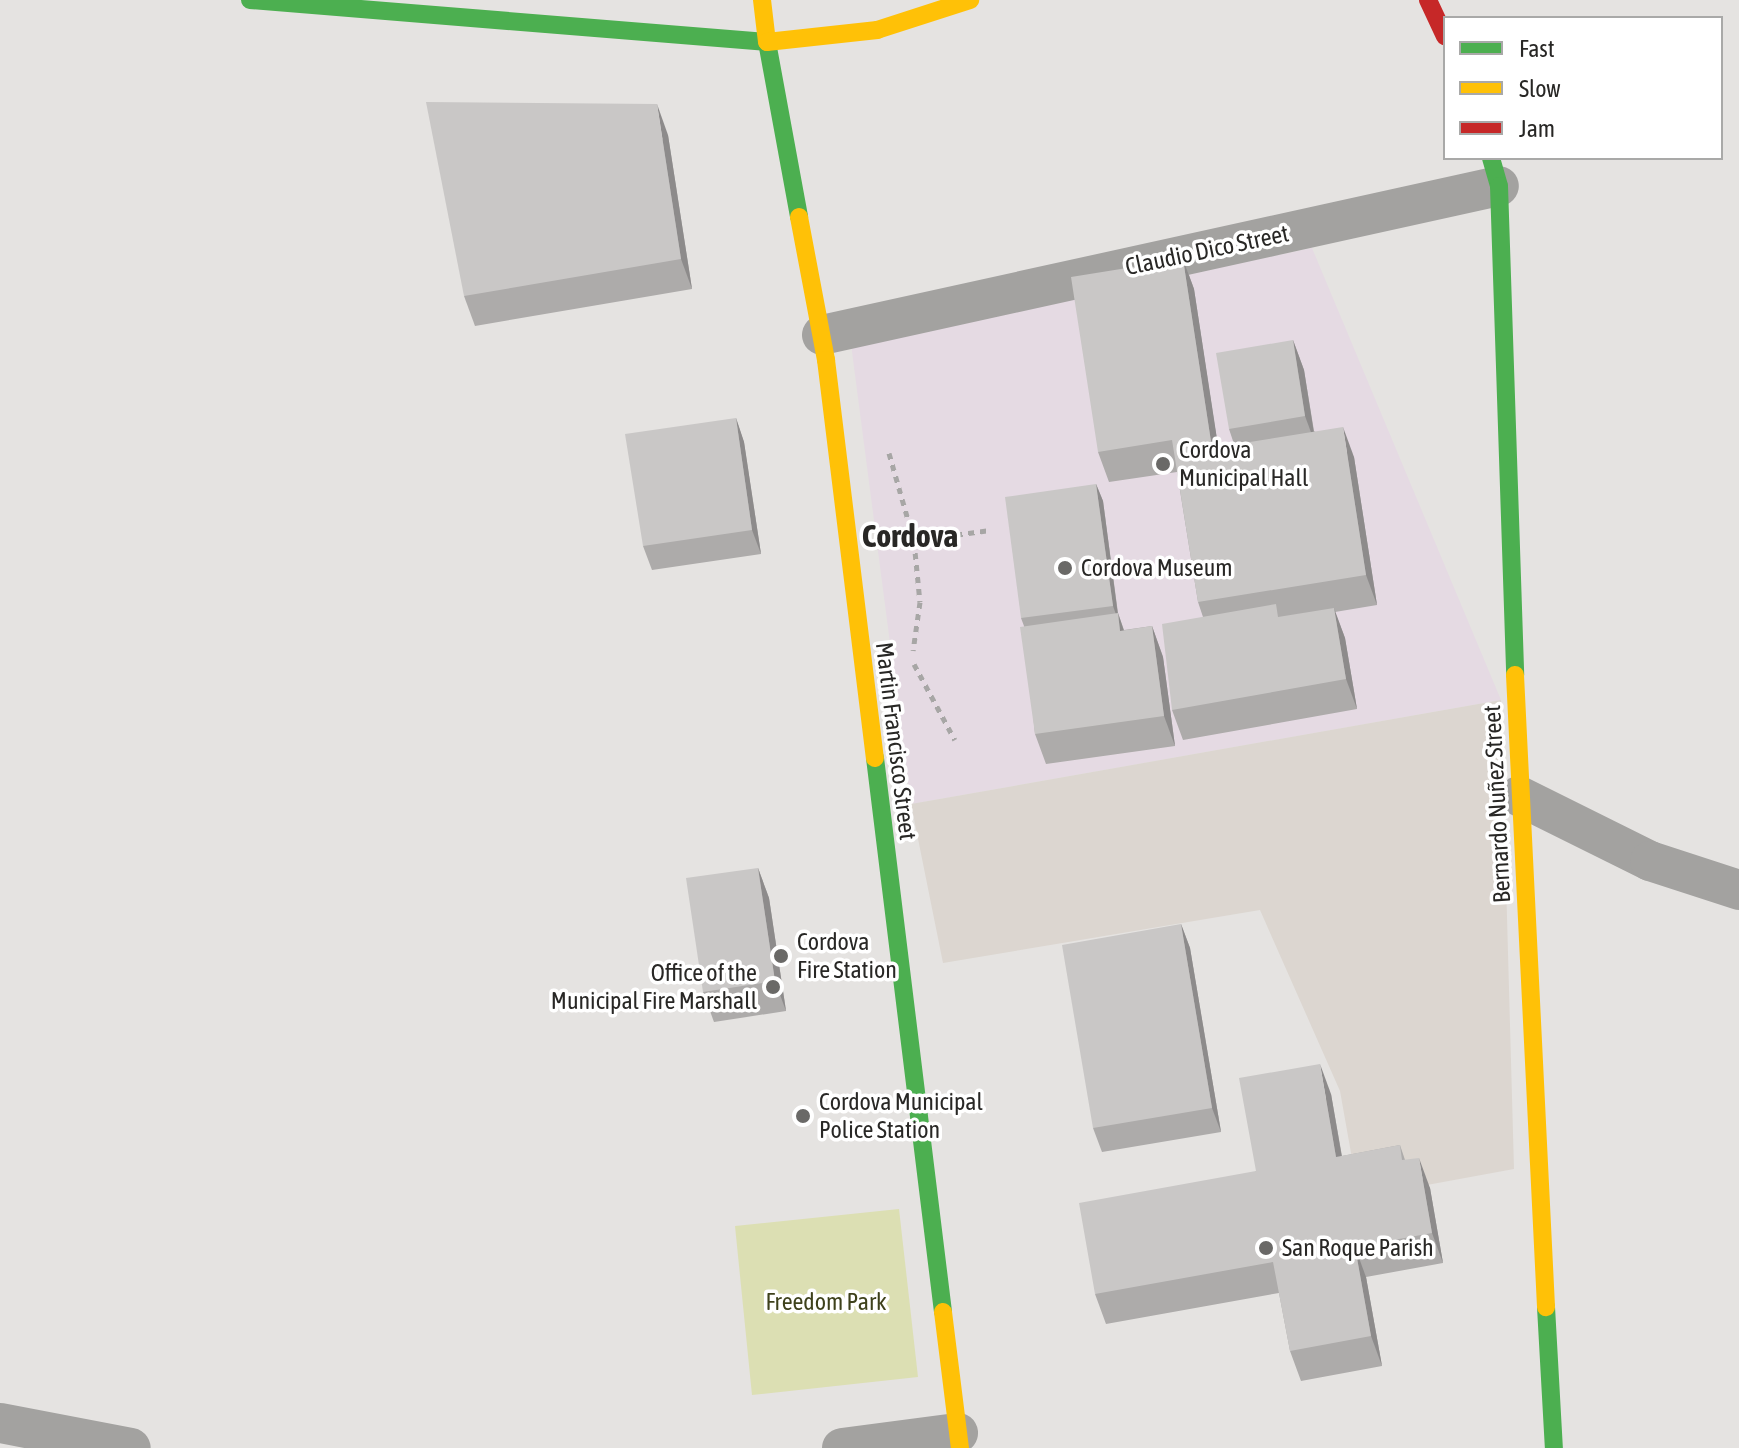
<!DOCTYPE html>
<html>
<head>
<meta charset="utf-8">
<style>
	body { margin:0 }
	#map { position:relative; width:1739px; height:1448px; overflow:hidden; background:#e5e3e1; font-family:"Asap Condensed",sans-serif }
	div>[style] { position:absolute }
	.commercial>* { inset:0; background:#e5dae3 }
	.built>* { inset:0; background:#dcd6d0 }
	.green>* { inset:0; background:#dcdfb3 }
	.path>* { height:5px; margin-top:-2.5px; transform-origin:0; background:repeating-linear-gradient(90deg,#a7a6a5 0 6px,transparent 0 12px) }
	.street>* { height:40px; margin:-20px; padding:0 20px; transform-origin:20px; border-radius:20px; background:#a3a2a0 }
	.fast>* { height:18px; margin:-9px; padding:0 9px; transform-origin:9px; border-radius:9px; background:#4caf50 }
	.slow>* { height:18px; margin:-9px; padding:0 9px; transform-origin:9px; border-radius:9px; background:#ffc107 }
	.jam>* { height:18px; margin:-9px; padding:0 9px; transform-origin:9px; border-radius:9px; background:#c62828 }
	.wall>* { inset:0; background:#adabaa }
	.shaded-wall>* { inset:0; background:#8d8b8b }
	.building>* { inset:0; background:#c9c7c6 }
	.dots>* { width:22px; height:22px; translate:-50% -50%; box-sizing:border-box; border:4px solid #fff; border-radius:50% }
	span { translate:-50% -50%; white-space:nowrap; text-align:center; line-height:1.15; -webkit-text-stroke:7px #fff; paint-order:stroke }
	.street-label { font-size:24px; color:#282725 }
	.poi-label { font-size:24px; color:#282725 }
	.left { translate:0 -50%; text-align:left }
	.right { translate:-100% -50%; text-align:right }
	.park-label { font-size:24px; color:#3e411c }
	.district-label { font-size:32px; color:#282725; font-weight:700 }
	.legend { position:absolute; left:1443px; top:16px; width:280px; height:144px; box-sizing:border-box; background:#fff; border:2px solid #a9a9a8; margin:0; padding:10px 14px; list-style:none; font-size:24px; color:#282725 }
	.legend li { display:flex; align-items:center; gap:16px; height:40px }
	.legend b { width:40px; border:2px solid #a9a9a8 }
</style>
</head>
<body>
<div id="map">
	<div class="commercial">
		<div style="clip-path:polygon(1312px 248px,1501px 700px,911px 804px,851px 344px)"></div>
	</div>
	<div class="built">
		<div style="clip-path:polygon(1501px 700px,1514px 1169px,1416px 1187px,1356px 1181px,1340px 1091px,1260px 910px,943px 963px,911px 804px)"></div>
	</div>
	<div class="green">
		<div style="clip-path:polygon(899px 1209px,918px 1377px,752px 1395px,735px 1226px)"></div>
	</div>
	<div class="path">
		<div style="left:889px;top:453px;width:91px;rotate:74.1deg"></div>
		<div style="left:914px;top:541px;width:61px;rotate:84.4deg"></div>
		<div style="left:920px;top:602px;width:49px;rotate:98.1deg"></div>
		<div style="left:897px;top:543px;width:94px;rotate:-8deg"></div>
		<div style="left:914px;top:664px;width:86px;rotate:61.7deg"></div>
	</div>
	<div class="street">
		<div style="left:822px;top:335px;width:693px;rotate:-12.41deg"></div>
		<div style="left:1519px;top:796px;width:146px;rotate:26.4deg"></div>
		<div style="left:1650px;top:861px;width:94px;rotate:18deg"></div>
		<div style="left:0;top:1423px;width:133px;rotate:10.8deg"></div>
		<div style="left:842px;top:1448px;width:117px;rotate:-7.4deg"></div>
	</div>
	<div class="fast">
		<div style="left:250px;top:0;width:519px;rotate:4.64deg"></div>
		<div style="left:767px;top:42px;width:178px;rotate:79.6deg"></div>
		<div style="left:1491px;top:158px;width:29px;rotate:74deg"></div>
		<div style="left:1499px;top:186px;width:489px;rotate:88.1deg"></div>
		<div style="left:875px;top:758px;width:558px;rotate:83deg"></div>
		<div style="left:1546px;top:1307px;width:141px;rotate:86.8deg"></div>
	</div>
	<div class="slow">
		<div style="left:762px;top:0;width:42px;rotate:83.2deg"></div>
		<div style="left:767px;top:42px;width:111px;rotate:-6.2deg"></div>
		<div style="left:877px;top:30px;width:98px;rotate:-17.9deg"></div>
		<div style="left:799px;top:217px;width:146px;rotate:79.3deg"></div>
		<div style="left:826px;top:360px;width:401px;rotate:83deg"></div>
		<div style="left:1515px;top:675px;width:633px;rotate:87.19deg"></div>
		<div style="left:943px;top:1312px;width:137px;rotate:82.9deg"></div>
	</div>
	<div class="jam">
		<div style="left:1428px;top:0;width:40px;rotate:65deg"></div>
	</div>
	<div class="wall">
		<div style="clip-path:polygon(668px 135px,692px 289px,475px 326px,464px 296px)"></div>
		<div style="clip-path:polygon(1183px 259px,1194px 289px,1218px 447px,1234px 444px,1229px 429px,1293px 340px,1304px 370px,1314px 431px,1354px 457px,1377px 605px,1335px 612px,1345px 638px,1357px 709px,1183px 740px,1172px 710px,1203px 617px,1198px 602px,1177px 472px,1109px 482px,1098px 452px)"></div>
		<div style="clip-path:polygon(736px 418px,744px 442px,761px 554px,652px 570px,643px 546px)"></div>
		<div style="clip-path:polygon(1096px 484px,1103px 501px,1118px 613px,1124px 630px,1152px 626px,1163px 657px,1175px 746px,1046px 764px,1035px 734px,1024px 626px,1021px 618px)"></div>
		<div style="clip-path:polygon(758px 868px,769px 898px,786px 1011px,714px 1022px,703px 992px)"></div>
		<div style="clip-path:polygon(1181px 924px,1190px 948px,1221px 1132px,1102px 1152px,1093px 1128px)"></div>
		<div style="clip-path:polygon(1331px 1094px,1342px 1156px,1400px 1145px,1405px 1160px,1430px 1188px,1443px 1263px,1366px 1277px,1382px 1366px,1301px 1381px,1290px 1351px,1279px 1293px,1106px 1324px,1095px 1294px,1256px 1171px)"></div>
	</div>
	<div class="shaded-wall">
		<div style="clip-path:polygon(657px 104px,668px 135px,692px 289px,681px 259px)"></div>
		<div style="clip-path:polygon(1183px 259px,1194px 289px,1223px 478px,1212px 448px)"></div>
		<div style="clip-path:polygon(1293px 340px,1304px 370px,1316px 446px,1305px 416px)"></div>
		<div style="clip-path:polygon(736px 418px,744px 442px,761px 554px,752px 530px)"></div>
		<div style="clip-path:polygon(1343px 427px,1354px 457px,1377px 605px,1366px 575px)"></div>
		<div style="clip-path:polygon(1096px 484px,1103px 501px,1119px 623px,1113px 606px)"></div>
		<div style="clip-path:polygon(1334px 608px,1345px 638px,1357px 709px,1346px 679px)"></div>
		<div style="clip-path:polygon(1118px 613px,1128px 643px,1120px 631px)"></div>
		<div style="clip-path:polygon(1152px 626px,1163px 657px,1175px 746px,1164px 716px)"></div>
		<div style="clip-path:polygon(758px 868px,769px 898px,786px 1011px,775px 981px)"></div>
		<div style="clip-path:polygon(1181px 924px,1190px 948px,1221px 1132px,1212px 1108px)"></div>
		<div style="clip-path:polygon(1320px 1064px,1331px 1094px,1347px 1187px,1336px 1157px)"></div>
		<div style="clip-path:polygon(1419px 1158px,1430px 1188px,1443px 1263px,1432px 1233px)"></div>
		<div style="clip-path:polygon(1355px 1247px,1366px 1277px,1382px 1366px,1371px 1336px)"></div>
	</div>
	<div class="building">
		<div style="clip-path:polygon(426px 102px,657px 104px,681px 259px,464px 296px)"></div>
		<div style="clip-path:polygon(1183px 259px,1212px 448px,1343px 427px,1366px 575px,1198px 602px,1172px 440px,1098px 452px,1071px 277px)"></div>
		<div style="clip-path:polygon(1293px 340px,1305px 416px,1229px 429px,1216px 353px)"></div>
		<div style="clip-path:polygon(736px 418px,752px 530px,643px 546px,625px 434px)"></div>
		<div style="clip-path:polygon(1096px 484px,1113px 606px,1021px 618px,1005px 497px)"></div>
		<div style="clip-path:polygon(1276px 604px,1278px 617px,1334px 608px,1346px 679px,1172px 710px,1162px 624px)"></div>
		<div style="clip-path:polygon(1118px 613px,1120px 631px,1152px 626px,1164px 716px,1035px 734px,1020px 627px)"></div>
		<div style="clip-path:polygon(758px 868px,775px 981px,703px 992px,686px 878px)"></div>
		<div style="clip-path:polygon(1181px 924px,1212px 1108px,1093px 1128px,1062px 945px)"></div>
		<div style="clip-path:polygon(1320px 1064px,1336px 1157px,1400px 1145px,1402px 1160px,1419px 1158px,1432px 1233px,1355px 1247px,1371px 1336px,1290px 1351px,1273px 1262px,1095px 1294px,1079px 1203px,1256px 1171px,1239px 1078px)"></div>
	</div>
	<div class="dots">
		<div style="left:1163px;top:464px;background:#6a6967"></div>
		<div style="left:1065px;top:568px;background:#6a6967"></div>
		<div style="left:781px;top:956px;background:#6a6967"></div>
		<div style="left:773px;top:987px;background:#6a6967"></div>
		<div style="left:803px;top:1116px;background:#6a6967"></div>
		<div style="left:1266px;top:1248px;background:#6a6967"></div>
	</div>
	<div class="street-label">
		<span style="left:1207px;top:250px;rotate:-12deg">Claudio Dico Street</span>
		<span style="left:896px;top:741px;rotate:83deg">Martin Francisco Street</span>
		<span style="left:1497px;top:804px;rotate:-93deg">Bernardo Nuñez Street</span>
	</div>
	<div class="poi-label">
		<span class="left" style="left:1179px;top:464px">Cordova<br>Municipal Hall</span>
		<span class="left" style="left:1081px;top:568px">Cordova Museum</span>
		<span class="left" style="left:797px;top:956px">Cordova<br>Fire Station</span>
		<span class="right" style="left:757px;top:987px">Office of the<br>Municipal Fire Marshall</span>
		<span class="left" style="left:819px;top:1116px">Cordova Municipal<br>Police Station</span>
		<span class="left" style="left:1282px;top:1248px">San Roque Parish</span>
	</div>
	<div class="park-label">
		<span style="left:826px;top:1302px">Freedom Park</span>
	</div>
	<div class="district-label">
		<span style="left:910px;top:536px">Cordova</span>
	</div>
	<ul class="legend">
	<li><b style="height:10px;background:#4caf50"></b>Fast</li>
	<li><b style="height:10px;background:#ffc107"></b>Slow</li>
	<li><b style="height:10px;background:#c62828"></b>Jam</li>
	</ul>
</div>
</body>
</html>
